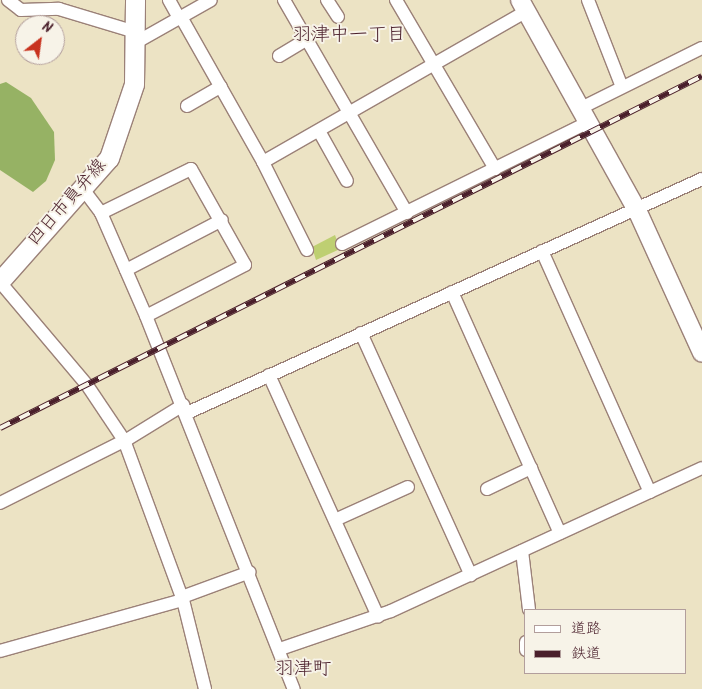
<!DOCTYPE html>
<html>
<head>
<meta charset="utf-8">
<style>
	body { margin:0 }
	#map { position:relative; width:702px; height:689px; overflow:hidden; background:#ece3c4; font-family:Kalam,"Klee One",sans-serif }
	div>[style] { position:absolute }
	.green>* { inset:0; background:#becf72 }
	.forest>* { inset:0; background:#96b264 }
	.roads { filter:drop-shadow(1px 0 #9b8178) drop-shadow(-1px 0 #9b8178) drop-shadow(0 1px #9b8178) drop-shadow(0 -1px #9b8178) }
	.street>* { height:12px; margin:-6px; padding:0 6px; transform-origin:6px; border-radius:6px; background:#fff }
	.secondary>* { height:18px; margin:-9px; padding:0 9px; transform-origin:9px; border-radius:9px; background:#fff }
	.primary>* { height:19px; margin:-9.5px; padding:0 9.5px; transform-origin:9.5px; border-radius:9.5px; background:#fff }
	.rail>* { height:5.5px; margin-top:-2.75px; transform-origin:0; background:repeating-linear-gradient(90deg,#f7f3e8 0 11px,#4a1f2b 0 22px); box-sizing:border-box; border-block:1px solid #4a1f2b }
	span { translate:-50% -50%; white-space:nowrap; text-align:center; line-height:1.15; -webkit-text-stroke:4px #f7f3e8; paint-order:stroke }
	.street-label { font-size:18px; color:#4a1f2b }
	.neighbourhood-label { font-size:19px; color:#4a1f2b }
	.legend { position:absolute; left:524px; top:609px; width:162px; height:65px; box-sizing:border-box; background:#f7f3e8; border:1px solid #b29e9c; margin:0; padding:6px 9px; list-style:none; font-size:15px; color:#4a1f2b }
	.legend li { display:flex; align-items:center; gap:10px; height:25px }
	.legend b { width:25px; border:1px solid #b29e9c }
	.north { position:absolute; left:15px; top:15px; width:50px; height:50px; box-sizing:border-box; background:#f7f3e8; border:1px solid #b29e9c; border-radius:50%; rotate:30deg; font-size:14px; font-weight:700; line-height:20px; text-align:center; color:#4a1f2b }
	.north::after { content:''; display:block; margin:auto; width:18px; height:22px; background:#c8321e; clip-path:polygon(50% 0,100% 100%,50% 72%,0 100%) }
</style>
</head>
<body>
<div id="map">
	<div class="green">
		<div style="clip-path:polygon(335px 235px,340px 249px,316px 260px,312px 247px)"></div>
	</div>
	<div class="forest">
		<div style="clip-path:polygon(6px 82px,31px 98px,54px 132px,55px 160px,46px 181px,33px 192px,0 170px,0 84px)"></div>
	</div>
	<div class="roads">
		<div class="street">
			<div style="left:8px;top:0;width:16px;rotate:38deg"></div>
			<div style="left:21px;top:10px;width:38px;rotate:-2deg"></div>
			<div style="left:59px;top:9px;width:79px;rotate:16.8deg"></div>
			<div style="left:169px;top:0;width:21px;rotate:61deg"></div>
			<div style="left:284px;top:0;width:246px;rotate:60deg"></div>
			<div style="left:327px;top:0;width:20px;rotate:57deg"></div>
			<div style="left:396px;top:0;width:196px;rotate:59.6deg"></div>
			<div style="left:588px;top:0;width:93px;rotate:68.7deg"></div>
			<div style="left:181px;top:17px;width:167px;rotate:60.5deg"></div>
			<div style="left:135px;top:43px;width:87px;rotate:-29.5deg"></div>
			<div style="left:279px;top:56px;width:33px;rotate:-31deg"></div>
			<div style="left:187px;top:106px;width:39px;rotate:-30deg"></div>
			<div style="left:581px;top:108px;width:135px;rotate:-26.4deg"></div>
			<div style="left:319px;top:131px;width:57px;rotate:60.8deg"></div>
			<div style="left:83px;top:189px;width:30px;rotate:53deg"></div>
			<div style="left:101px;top:213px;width:112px;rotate:66.4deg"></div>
			<div style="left:146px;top:316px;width:401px;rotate:68.4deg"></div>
			<div style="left:101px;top:213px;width:100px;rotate:-26.1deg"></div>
			<div style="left:191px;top:169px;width:110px;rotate:60.6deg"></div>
			<div style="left:245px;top:265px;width:111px;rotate:152.7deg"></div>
			<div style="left:342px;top:244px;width:275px;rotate:-26.3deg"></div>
			<div style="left:307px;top:250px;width:98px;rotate:-116.6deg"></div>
			<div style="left:263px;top:162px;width:304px;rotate:-29.8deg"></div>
			<div style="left:542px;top:251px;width:264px;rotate:65.9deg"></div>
			<div style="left:126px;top:270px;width:108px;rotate:-27.5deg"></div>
			<div style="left:0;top:282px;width:135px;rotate:49.8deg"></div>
			<div style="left:87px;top:385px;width:66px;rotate:56.1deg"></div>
			<div style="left:124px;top:440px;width:171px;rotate:69.8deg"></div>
			<div style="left:183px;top:600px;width:92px;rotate:76.1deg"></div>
			<div style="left:452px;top:292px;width:264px;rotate:65.9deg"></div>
			<div style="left:361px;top:333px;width:266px;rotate:65.6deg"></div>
			<div style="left:269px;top:375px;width:265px;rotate:65.7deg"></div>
			<div style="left:187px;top:413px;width:566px;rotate:-24.44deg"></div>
			<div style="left:487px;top:489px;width:49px;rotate:-25.5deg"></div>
			<div style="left:0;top:503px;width:143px;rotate:-26.6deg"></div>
			<div style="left:128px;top:439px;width:65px;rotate:-31.7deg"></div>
			<div style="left:335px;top:520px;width:80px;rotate:-24.3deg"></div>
			<div style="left:522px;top:551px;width:59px;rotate:83.2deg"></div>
			<div style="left:182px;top:597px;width:72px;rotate:-20.2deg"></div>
			<div style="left:280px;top:649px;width:117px;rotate:-18.9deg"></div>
			<div style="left:391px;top:611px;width:342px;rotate:-24.7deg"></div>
			<div style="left:526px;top:650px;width:8px;rotate:-90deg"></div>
			<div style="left:0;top:651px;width:190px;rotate:-15.6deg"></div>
		</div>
		<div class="secondary">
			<div style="left:520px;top:0;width:238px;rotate:60.9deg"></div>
			<div style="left:636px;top:208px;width:159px;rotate:65.5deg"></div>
		</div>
		<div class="primary">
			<div style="left:0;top:281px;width:164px;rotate:-48.5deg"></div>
			<div style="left:109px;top:158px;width:78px;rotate:-71.3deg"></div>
			<div style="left:134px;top:84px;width:84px;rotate:-89.3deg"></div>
		</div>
	</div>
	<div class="rail">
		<div style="left:0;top:428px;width:785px;rotate:-26.63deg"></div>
	</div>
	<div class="street-label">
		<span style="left:68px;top:203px;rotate:-49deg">四日市員弁線</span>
	</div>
	<div class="neighbourhood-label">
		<span style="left:349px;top:36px">羽津中一丁目</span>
		<span style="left:303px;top:670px">羽津町</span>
	</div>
	<ul class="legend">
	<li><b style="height:6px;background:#fff"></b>道路</li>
	<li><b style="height:6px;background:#4a1f2b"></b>鉄道</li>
	</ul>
	<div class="north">N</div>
</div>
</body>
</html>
